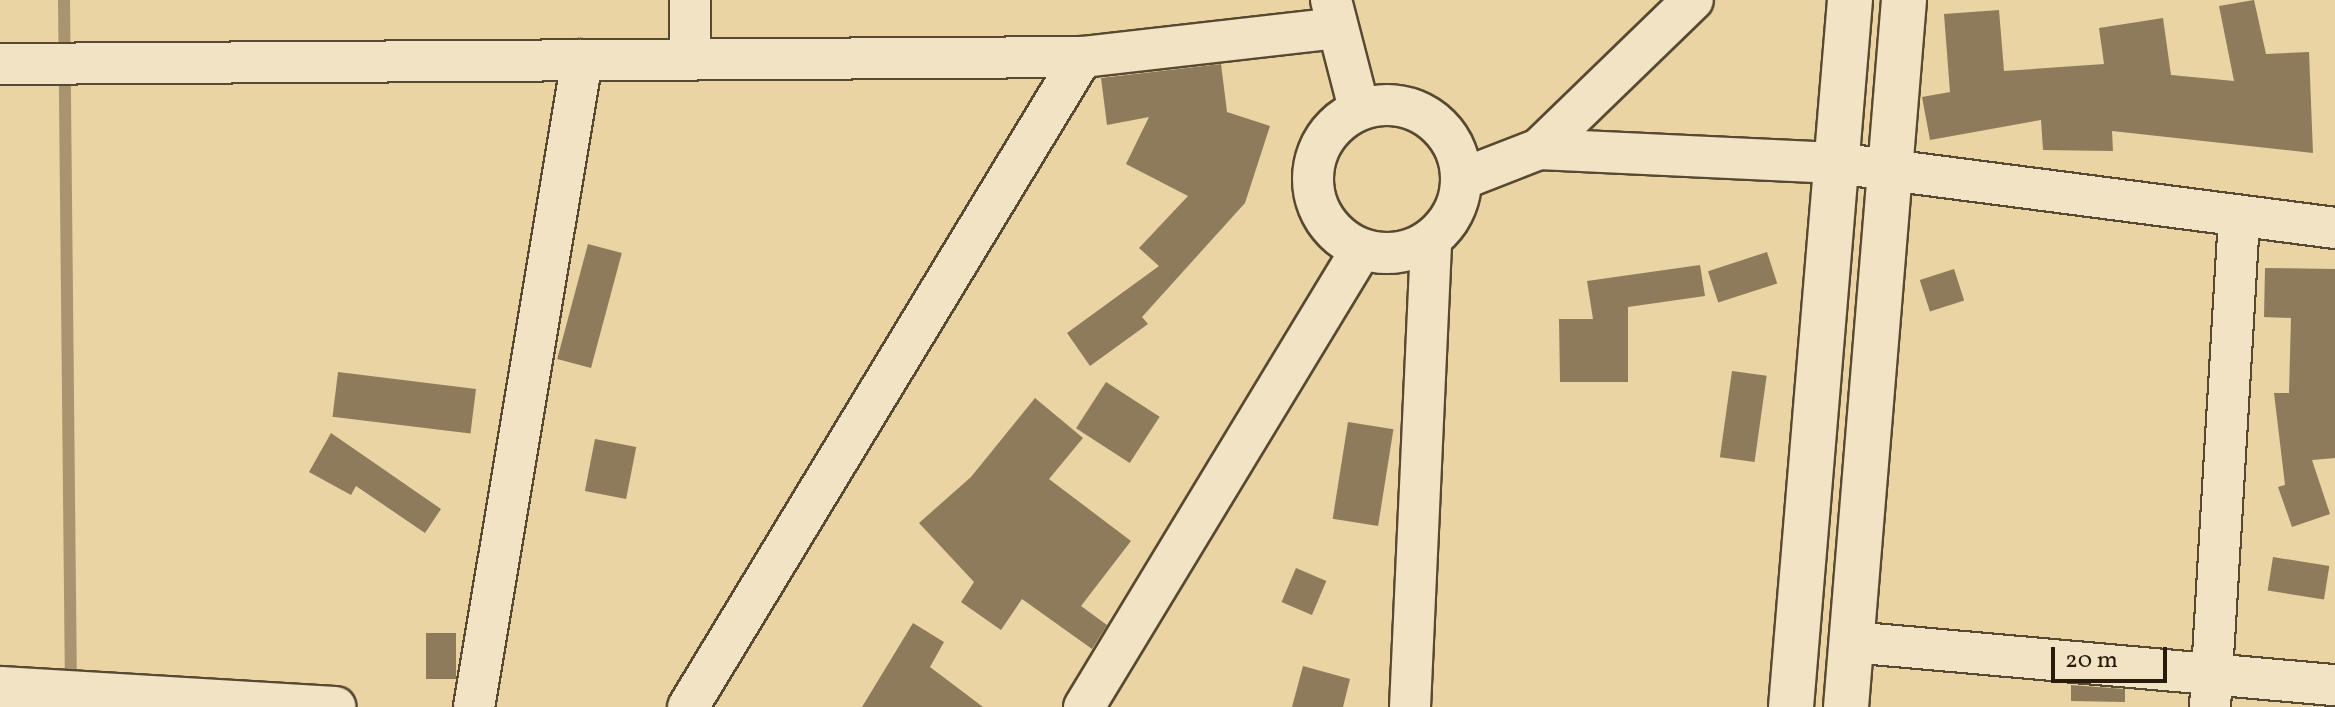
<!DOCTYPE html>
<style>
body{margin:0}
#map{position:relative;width:2335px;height:707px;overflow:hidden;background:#ead4a3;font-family:Vollkorn,serif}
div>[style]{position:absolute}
.stream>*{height:12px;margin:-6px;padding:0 6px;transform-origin:6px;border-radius:6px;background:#a89570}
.building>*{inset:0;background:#8d7b5b;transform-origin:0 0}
.roads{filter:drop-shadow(2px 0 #584932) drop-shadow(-2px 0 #584932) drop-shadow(0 2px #584932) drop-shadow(0 -2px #584932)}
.minor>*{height:40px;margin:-20px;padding:0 20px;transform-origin:20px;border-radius:20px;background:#f1e3c3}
.minor>.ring{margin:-20px;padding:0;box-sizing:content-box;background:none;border:40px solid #f1e3c3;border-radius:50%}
.tertiary>*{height:44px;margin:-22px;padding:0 22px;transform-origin:22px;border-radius:22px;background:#f1e3c3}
span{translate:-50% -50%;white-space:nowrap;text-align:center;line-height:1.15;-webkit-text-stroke:8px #f1e3c3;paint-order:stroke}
.scale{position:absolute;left:2051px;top:647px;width:116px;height:36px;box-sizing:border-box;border:4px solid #281b0c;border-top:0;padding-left:10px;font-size:24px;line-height:28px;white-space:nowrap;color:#281b0c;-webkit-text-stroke:6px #f1e3c3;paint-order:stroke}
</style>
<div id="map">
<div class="stream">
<div style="left:64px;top:0;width:688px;rotate:89.42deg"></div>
</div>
<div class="building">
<div style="clip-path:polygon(2254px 0,2266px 54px,2309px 52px,2313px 153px,2112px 131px,2113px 151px,2043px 150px,2041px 120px,1930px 140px,1922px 97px,1950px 92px,1944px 14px,1999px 10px,2004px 71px,2104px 64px,2099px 28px,2163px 18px,2171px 75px,2234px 81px,2219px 6px)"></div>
<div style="clip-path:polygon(1221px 64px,1227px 112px,1270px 126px,1245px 203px,1142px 317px,1148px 324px,1090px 366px,1067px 333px,1159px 266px,1139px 248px,1188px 196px,1126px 164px,1149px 117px,1107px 125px,1101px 78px)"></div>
<div style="left:588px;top:244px;width:35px;height:119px;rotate:15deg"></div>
<div style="left:1767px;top:252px;width:33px;height:62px;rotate:72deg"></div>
<div style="clip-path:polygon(1700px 265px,1705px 296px,1628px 307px,1628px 382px,1560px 382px,1559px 319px,1593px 319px,1587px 281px)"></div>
<div style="clip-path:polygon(2265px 268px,2335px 269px,2335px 458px,2312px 460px,2330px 514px,2292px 527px,2278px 487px,2285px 485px,2274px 393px,2289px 393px,2291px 318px,2264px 317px)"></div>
<div style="left:1954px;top:269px;width:33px;height:36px;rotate:72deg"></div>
<div style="left:1732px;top:371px;width:35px;height:87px;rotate:8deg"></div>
<div style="left:338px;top:372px;width:139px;height:45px;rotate:7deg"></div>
<div style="left:1106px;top:382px;width:64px;height:55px;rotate:33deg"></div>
<div style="clip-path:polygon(1035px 398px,1083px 438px,1049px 479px,1131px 541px,1081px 606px,1107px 625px,1092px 649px,1022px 599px,1001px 630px,961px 602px,974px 582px,919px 523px,971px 477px)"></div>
<div style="left:1348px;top:422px;width:46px;height:98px;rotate:9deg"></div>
<div style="clip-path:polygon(331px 433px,441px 509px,425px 533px,356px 486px,351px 495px,309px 472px)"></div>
<div style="left:595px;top:439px;width:42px;height:53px;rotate:11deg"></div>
<div style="left:2273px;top:557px;width:57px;height:34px;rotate:9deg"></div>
<div style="left:1296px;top:568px;width:33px;height:37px;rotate:23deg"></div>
<div style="clip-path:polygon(913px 623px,944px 642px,930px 667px,983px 707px,862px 707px)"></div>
<div style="left:426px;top:633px;width:30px;height:46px"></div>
<div style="clip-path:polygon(1303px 666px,1350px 679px,1343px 707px,1292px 707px)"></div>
<div style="clip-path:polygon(2071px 685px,2125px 689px,2125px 702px,2071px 701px)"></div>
</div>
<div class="roads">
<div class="minor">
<div style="left:1331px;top:0;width:112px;rotate:75.5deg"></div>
<div style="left:690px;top:60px;width:60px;rotate:-90deg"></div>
<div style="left:0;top:64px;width:1082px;rotate:-0.37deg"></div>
<div style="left:1082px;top:57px;width:256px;rotate:-6.5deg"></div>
<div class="ring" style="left:1313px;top:105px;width:108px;height:108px"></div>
<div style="left:1539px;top:149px;width:297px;rotate:2.7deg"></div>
<div style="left:1836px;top:163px;width:503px;rotate:7.42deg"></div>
<div style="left:1462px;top:179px;width:83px;rotate:-21.3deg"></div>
<div style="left:1539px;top:149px;width:214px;rotate:-44.1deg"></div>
<div style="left:1851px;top:642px;width:486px;rotate:5.1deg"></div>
<div style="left:0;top:687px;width:336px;rotate:3.4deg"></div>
<div style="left:474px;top:707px;width:656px;rotate:-80.52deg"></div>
<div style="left:688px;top:707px;width:760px;rotate:-58.78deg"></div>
<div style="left:1084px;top:707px;width:534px;rotate:-58.78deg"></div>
<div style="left:1410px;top:707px;width:466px;rotate:-87.4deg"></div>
<div style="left:2210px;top:707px;width:490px;rotate:-86.6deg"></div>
</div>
<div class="tertiary">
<div style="left:1791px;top:707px;width:709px;rotate:-85.23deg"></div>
<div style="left:1846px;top:707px;width:709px;rotate:-85.31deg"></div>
</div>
</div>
<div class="scale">20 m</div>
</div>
